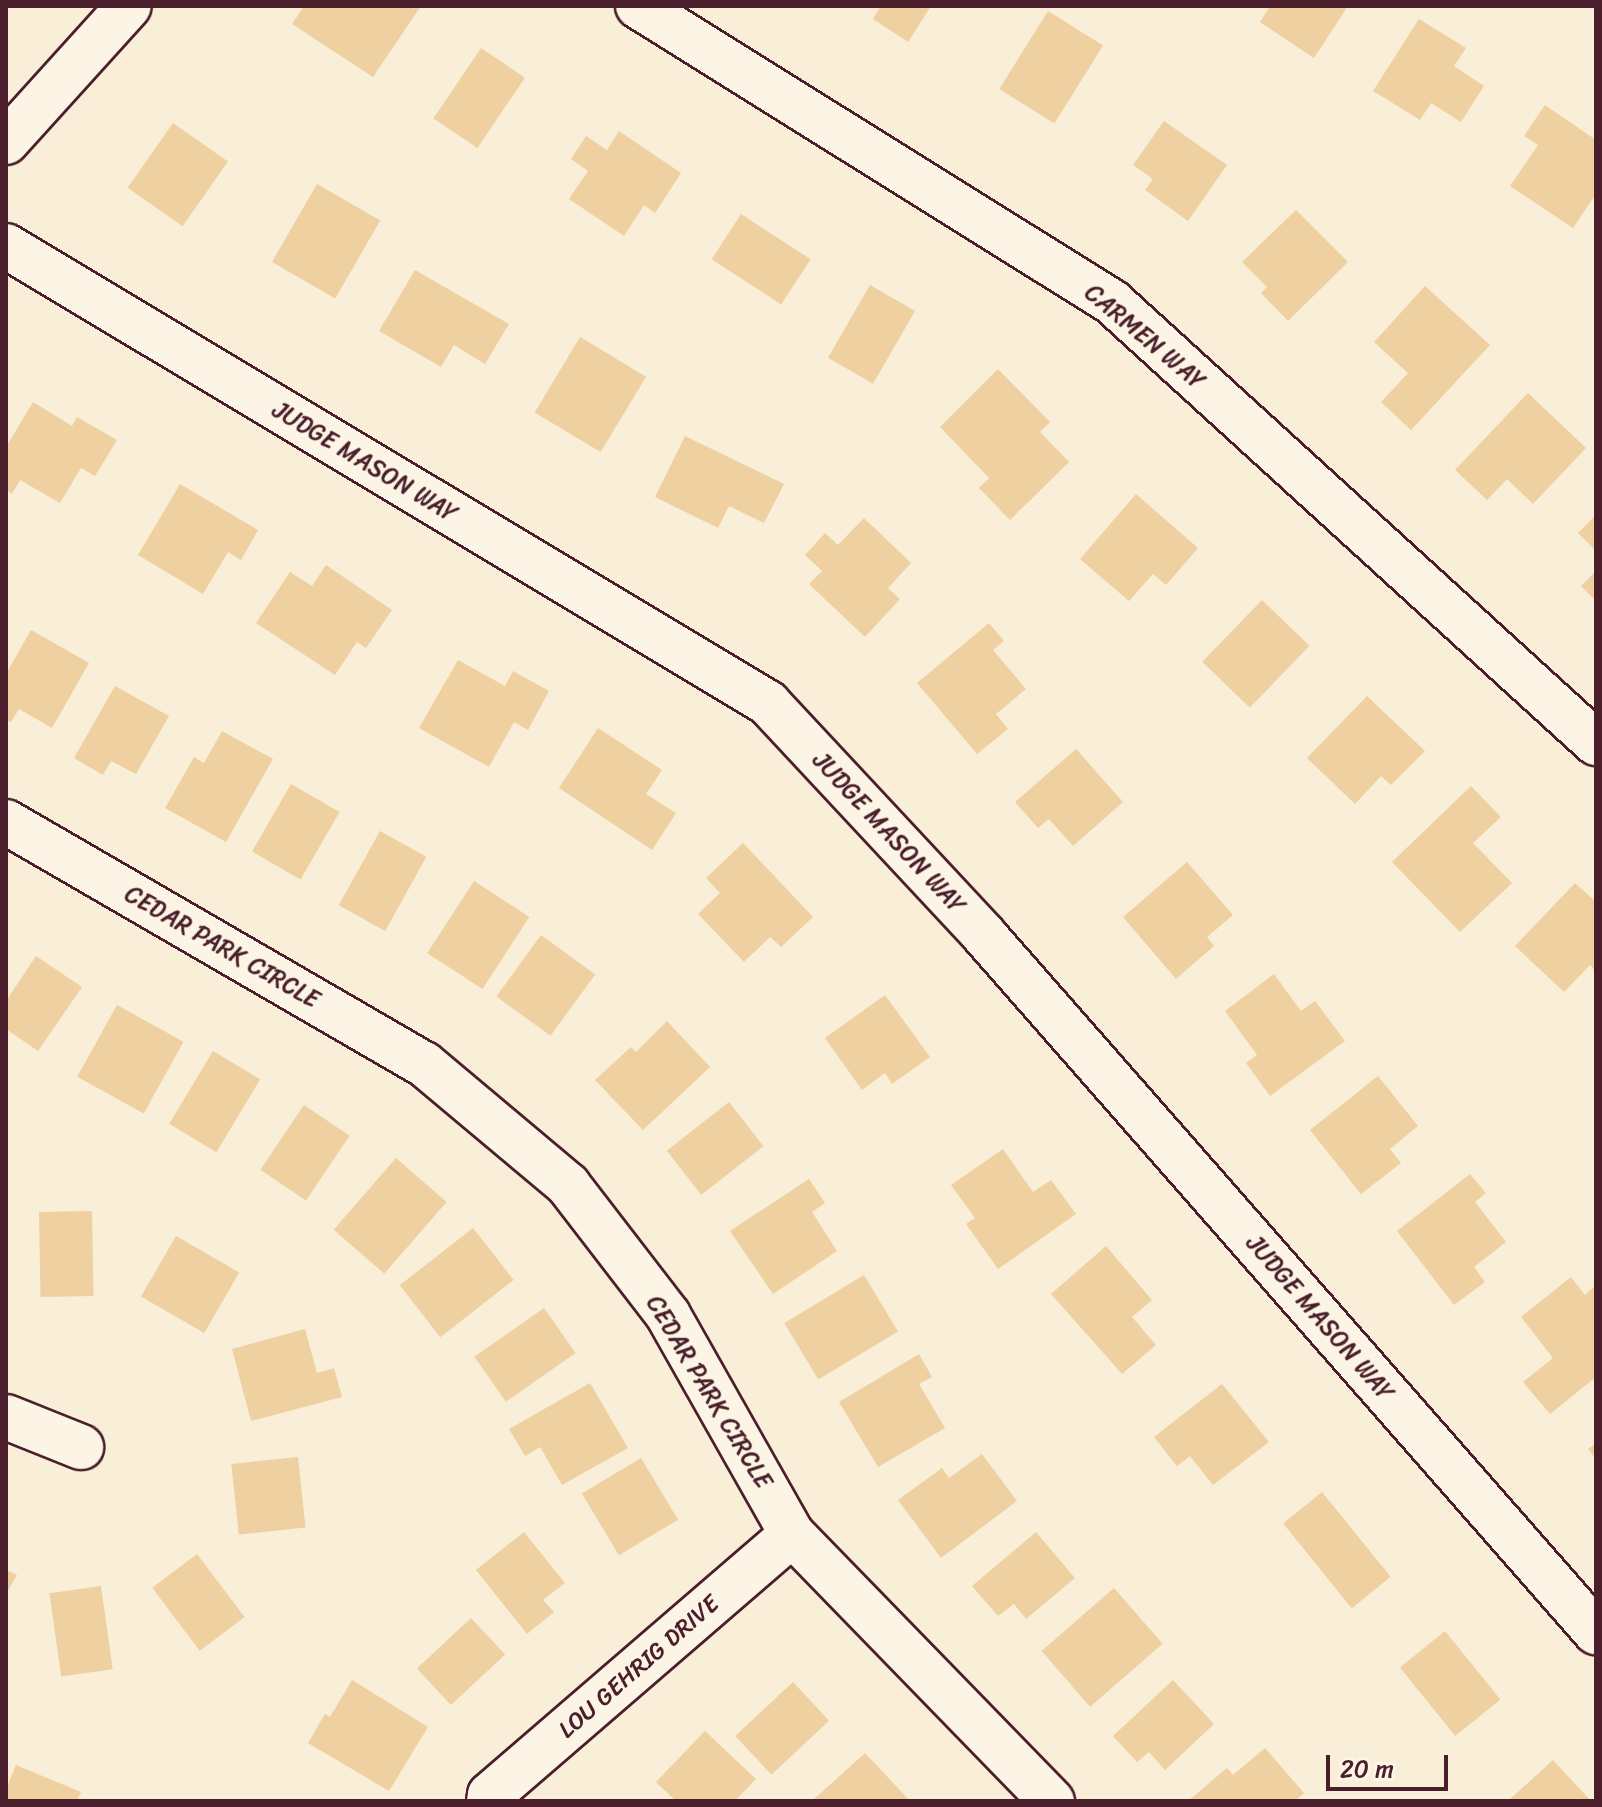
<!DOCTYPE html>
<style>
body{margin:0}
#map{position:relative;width:1602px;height:1807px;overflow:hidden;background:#f9eed7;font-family:Sriracha,sans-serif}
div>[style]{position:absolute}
.building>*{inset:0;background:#eed0a1;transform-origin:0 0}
.roads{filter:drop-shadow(2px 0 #4a1f2b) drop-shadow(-2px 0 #4a1f2b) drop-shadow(0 2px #4a1f2b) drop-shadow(0 -2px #4a1f2b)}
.minor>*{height:44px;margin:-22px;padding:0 22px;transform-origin:22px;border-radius:22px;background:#fcf5e5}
span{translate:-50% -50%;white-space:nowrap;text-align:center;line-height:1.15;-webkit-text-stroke:7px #fcf5e5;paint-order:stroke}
.street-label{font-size:24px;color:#4a1f2b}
.frame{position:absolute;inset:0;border:8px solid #4a1f2b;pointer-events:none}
.scale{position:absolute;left:1326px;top:1755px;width:122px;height:36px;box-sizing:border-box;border:4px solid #4a1f2b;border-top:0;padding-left:10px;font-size:24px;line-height:28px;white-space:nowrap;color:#4a1f2b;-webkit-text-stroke:6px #fcf5e5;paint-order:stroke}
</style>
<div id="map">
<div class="building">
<div style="clip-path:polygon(304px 6px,421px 6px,373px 77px,292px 24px)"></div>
<div style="clip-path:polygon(881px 6px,931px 6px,908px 42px,873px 19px)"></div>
<div style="clip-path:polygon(1270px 6px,1348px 6px,1314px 58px,1260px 22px)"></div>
<div style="left:1048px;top:11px;width:65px;height:92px;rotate:32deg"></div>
<div style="clip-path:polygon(1419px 19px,1466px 48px,1454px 66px,1484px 86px,1461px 122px,1431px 103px,1420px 120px,1373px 91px)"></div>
<div style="left:481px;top:48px;width:53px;height:85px;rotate:34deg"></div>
<div style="clip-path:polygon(1545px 105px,1596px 140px,1596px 194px,1573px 228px,1510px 186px,1538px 145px,1524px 136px)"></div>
<div style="clip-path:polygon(1164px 121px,1227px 165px,1188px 221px,1145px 190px,1153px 179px,1133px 165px)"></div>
<div style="left:173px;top:123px;width:67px;height:79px;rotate:35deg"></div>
<div style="clip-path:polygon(619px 131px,681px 173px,655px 213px,644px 205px,624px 236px,569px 199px,588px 171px,571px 159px,586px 136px,607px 150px)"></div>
<div style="left:317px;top:184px;width:73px;height:90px;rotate:30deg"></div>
<div style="clip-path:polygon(1296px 210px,1348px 262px,1288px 321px,1261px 293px,1267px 287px,1242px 262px)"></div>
<div style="left:741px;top:214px;width:83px;height:54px;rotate:33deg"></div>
<div style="clip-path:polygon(415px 270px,509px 324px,485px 364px,454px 345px,441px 367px,379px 331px)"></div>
<div style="left:870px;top:285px;width:52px;height:84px;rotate:30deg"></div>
<div style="clip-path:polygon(1425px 286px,1490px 345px,1411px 430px,1381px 402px,1408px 373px,1374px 342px)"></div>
<div style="left:580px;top:337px;width:77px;height:88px;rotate:31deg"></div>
<div style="clip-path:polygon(998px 369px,1050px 422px,1040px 432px,1069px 462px,1010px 520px,979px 488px,989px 478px,940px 427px)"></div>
<div style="clip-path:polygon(1528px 393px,1586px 448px,1533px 504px,1507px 479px,1487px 500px,1455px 470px)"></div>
<div style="clip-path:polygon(33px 402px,72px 426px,77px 417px,117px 440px,95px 476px,81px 468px,60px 503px,20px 480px,12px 494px,6px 490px,6px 447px)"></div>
<div style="clip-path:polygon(685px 436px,784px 484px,764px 523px,729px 506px,718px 528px,655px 497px)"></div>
<div style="clip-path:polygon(180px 484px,258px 530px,241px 560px,228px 552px,203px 594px,138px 555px)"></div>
<div style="clip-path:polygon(1136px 494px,1198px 548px,1166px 585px,1153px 574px,1129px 601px,1080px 559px)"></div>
<div style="clip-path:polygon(1596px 515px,1596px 551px,1578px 533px)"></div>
<div style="clip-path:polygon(864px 518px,911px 563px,888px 588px,900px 599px,865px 637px,809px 584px,822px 571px,805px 555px,825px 533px,838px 545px)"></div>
<div style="clip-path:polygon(326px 565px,392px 610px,366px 648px,357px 642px,335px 675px,256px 623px,290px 572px,312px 586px)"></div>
<div style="clip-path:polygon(1596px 571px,1596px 601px,1581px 586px)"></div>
<div style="left:1262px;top:600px;width:66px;height:86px;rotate:44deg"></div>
<div style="clip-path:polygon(989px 623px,1004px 641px,993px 650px,1026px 689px,996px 714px,1008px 729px,977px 754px,917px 683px)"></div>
<div style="clip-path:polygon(31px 630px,89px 663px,52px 728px,19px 709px,11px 722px,6px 720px,6px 674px)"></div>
<div style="clip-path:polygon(458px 660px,505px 686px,513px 671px,549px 691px,528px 730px,514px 722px,489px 767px,419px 728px)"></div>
<div style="clip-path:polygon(115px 686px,169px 716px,136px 774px,111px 761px,103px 775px,74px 758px)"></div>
<div style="clip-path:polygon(1367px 696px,1425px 751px,1391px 785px,1381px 776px,1355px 804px,1307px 758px)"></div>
<div style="clip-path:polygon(598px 728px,662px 770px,646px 794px,676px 813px,652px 850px,559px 788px)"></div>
<div style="clip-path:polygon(222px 731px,273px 759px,226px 842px,165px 808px,194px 757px,204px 763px)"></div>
<div style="clip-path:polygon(1076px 749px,1123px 802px,1073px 846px,1049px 819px,1038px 828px,1015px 802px)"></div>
<div style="left:291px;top:784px;width:56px;height:78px;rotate:30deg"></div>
<div style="clip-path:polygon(1471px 786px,1501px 817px,1473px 843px,1512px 883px,1460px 932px,1392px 862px)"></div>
<div style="left:380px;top:831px;width:53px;height:85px;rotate:29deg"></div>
<div style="clip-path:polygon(743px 843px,813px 917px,781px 947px,770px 937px,744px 962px,698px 914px,720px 893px,706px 878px)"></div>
<div style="clip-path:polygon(1187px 862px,1233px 915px,1207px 937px,1214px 946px,1176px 979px,1123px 917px)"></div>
<div style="left:474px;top:881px;width:66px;height:86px;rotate:33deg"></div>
<div style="clip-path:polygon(1575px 883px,1596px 902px,1596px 972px,1590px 965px,1564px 992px,1515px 946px)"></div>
<div style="left:541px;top:935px;width:67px;height:76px;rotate:36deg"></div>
<div style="clip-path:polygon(36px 956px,82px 987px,38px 1051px,6px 1029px,6px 1001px)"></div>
<div style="clip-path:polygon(1274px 974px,1301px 1011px,1315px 1001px,1345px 1041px,1270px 1096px,1246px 1063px,1257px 1055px,1225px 1011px)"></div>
<div style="clip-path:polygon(885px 995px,930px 1057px,892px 1084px,885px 1073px,862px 1090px,825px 1038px)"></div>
<div style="left:117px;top:1005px;width:76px;height:82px;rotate:29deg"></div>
<div style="clip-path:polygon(667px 1021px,710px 1067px,643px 1130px,595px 1080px,631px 1047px,636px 1052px)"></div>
<div style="left:213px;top:1051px;width:55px;height:85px;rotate:31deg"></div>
<div style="clip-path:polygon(1378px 1076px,1418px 1126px,1390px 1149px,1401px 1163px,1361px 1194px,1310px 1130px)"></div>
<div style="left:729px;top:1102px;width:56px;height:79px;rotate:52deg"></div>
<div style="left:304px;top:1105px;width:55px;height:78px;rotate:34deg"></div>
<div style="clip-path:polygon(1003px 1149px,1033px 1192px,1051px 1180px,1076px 1214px,998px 1269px,966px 1224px,975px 1218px,951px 1185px)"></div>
<div style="left:396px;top:1158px;width:67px;height:95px;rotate:41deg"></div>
<div style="clip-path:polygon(1470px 1174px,1486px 1193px,1475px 1202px,1506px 1242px,1474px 1267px,1485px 1282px,1454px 1305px,1397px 1231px)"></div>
<div style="clip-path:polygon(809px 1179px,825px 1203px,812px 1212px,837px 1251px,773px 1294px,730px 1231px)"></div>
<div style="left:92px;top:1211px;width:85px;height:53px;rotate:89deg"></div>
<div style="left:473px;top:1228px;width:66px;height:93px;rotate:52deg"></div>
<div style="left:176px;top:1236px;width:73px;height:70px;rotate:30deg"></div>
<div style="clip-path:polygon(1106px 1246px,1152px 1300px,1132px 1317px,1156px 1345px,1122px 1374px,1051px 1294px)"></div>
<div style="left:864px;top:1275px;width:66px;height:93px;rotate:59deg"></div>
<div style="clip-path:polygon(1571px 1277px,1585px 1295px,1596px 1285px,1596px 1377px,1550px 1414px,1523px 1382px,1553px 1358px,1521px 1317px)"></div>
<div style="left:544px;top:1308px;width:55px;height:85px;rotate:55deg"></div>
<div style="clip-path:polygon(305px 1329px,317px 1373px,334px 1368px,342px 1397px,251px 1421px,232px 1349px)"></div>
<div style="clip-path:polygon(919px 1354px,932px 1377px,919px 1384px,945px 1428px,878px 1467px,839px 1402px)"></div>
<div style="clip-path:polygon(590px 1383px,628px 1448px,562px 1485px,540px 1447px,525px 1456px,509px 1429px)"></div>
<div style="clip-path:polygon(1222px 1384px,1269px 1442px,1213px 1485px,1190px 1456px,1177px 1466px,1154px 1437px)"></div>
<div style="clip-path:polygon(1596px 1443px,1596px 1459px,1588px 1449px)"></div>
<div style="clip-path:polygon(982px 1454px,1017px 1501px,941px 1558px,898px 1500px,942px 1468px,949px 1478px)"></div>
<div style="left:298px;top:1457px;width:71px;height:67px;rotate:84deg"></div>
<div style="left:641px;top:1458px;width:72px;height:69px;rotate:59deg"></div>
<div style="left:1322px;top:1492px;width:109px;height:50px;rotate:51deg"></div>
<div style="clip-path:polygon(524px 1532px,565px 1583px,543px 1600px,554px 1612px,527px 1634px,476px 1570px)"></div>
<div style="clip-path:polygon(1036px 1532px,1075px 1578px,1026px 1619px,1014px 1604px,998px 1616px,972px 1586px)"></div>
<div style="left:197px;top:1554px;width:79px;height:56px;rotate:53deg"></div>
<div style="clip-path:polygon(6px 1570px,17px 1575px,6px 1594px)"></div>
<div style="left:101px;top:1586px;width:84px;height:52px;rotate:82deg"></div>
<div style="left:1114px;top:1588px;width:74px;height:96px;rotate:49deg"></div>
<div style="left:471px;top:1618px;width:50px;height:74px;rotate:47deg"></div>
<div style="left:1445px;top:1631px;width:88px;height:58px;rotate:51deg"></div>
<div style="clip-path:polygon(352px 1680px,428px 1727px,389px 1791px,308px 1743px,325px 1714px,330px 1717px)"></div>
<div style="clip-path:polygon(1173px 1680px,1214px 1724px,1165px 1770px,1149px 1752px,1137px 1762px,1113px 1736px)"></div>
<div style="left:793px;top:1682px;width:53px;height:79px;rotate:47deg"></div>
<div style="clip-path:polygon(705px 1731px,756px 1779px,735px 1801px,676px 1801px,656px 1782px)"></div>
<div style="clip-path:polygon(1265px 1748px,1304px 1793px,1295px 1801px,1188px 1801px,1227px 1768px,1233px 1775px)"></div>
<div style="clip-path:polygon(865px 1753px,910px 1801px,812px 1801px)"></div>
<div style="clip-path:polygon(1553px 1760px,1591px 1801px,1508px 1801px)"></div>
<div style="clip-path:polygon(16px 1765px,81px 1792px,77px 1801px,6px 1801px,6px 1789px)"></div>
</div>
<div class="roads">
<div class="minor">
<div style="left:638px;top:6px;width:559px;rotate:31.98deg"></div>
<div style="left:1112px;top:302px;width:655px;rotate:42.34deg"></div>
<div style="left:6px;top:142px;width:183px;rotate:-47.9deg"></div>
<div style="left:6px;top:246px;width:889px;rotate:30.95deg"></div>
<div style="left:768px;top:703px;width:317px;rotate:47deg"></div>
<div style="left:984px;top:935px;width:928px;rotate:48.72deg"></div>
<div style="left:6px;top:822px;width:483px;rotate:30.1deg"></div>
<div style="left:424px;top:1064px;width:188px;rotate:40deg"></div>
<div style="left:568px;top:1185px;width:164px;rotate:52.4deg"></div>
<div style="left:668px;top:1315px;width:252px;rotate:60.5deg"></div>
<div style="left:792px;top:1534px;width:373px;rotate:45.8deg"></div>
<div style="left:6px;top:1417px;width:81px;rotate:21.8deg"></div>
<div style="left:489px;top:1801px;width:6px;rotate:-81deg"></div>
<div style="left:490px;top:1795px;width:399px;rotate:-40.8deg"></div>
</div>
</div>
<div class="street-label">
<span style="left:1145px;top:337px;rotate:40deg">CARMEN WAY</span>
<span style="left:365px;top:462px;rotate:31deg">JUDGE MASON WAY</span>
<span style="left:889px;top:833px;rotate:47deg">JUDGE MASON WAY</span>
<span style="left:222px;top:947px;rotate:30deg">CEDAR PARK CIRCLE</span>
<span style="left:1320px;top:1318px;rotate:49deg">JUDGE MASON WAY</span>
<span style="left:709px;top:1392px;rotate:59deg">CEDAR PARK CIRCLE</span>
<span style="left:639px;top:1667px;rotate:-41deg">LOU GEHRIG DRIVE</span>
</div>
<div class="frame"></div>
<div class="scale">20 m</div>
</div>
